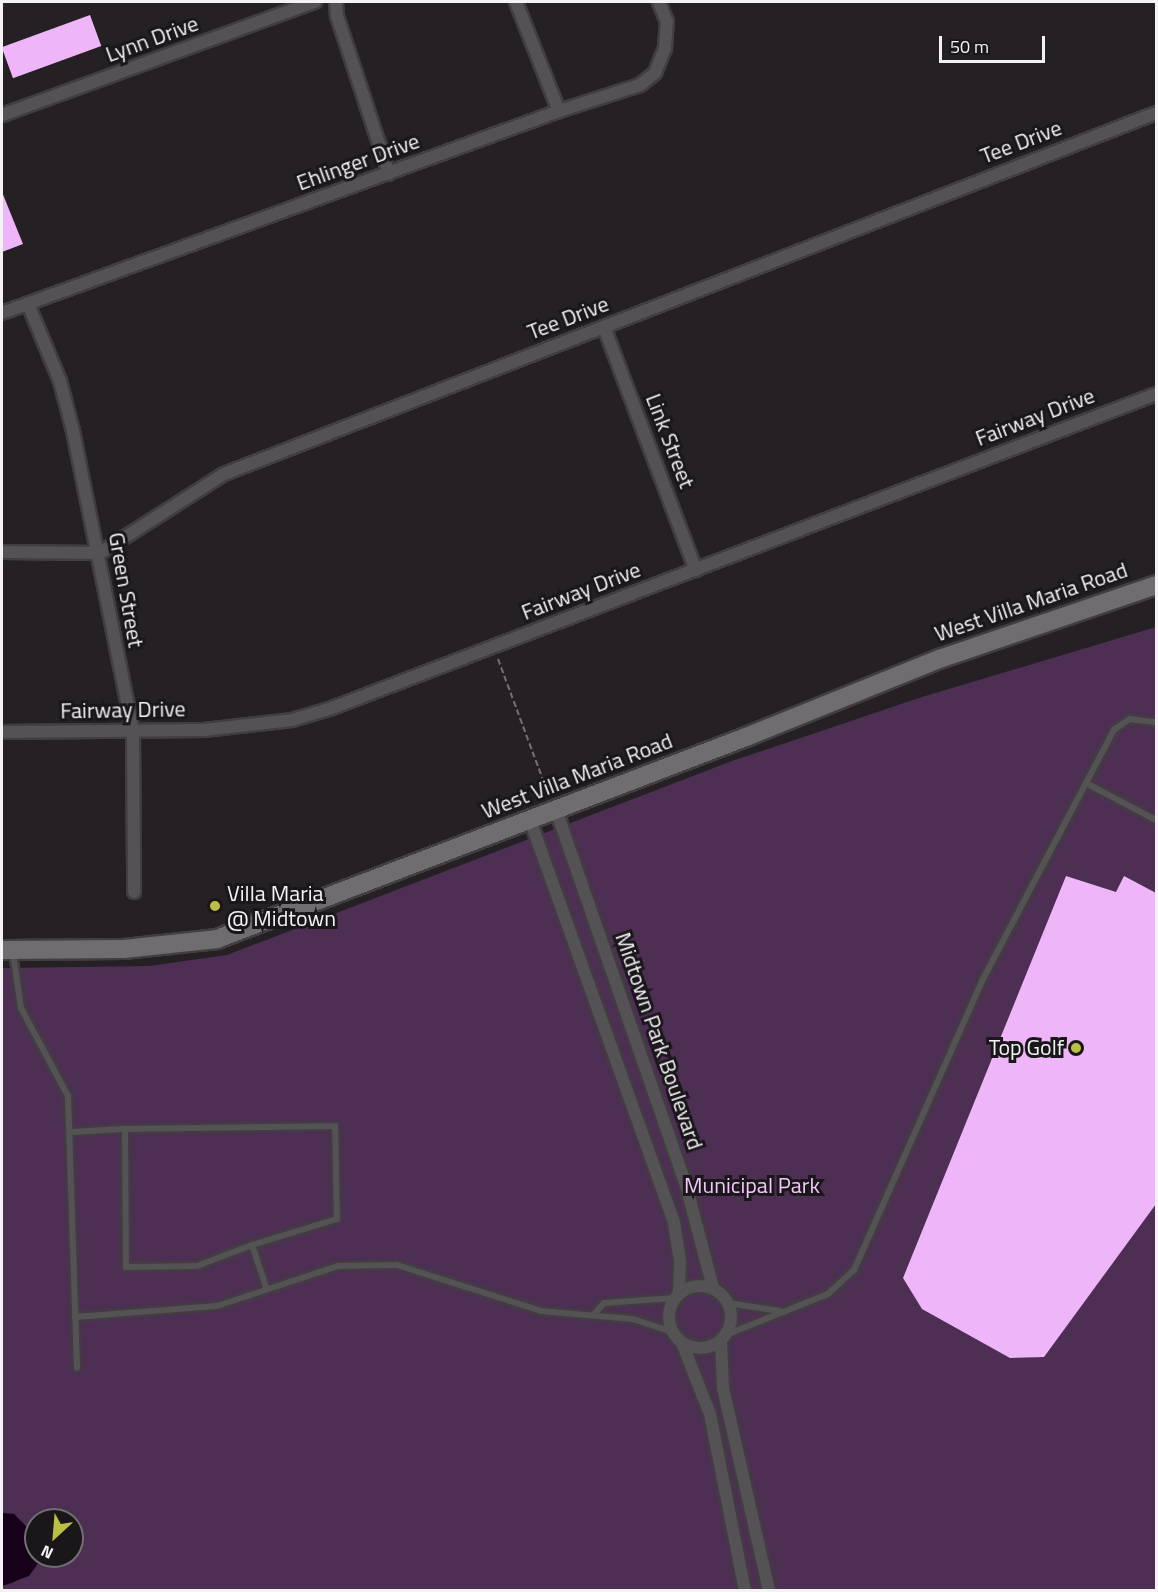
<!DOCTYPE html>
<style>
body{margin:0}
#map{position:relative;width:1158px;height:1592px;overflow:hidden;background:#242024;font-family:"Titillium Web",sans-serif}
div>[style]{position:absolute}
.green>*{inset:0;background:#4e2f54}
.water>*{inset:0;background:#16001a}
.building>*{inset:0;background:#eeb5f9;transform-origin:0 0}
.path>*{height:2px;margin-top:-1px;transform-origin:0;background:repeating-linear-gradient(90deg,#737074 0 6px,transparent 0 9px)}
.roads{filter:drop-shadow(2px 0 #413d41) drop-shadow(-2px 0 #413d41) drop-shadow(0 2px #413d41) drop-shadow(0 -2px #413d41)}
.lane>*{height:6px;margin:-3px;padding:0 3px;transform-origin:3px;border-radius:3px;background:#545254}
.street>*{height:12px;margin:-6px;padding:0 6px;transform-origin:6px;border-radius:6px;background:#545254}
.street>.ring{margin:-6px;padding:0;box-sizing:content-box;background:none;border:12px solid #545254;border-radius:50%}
.secondary>*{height:18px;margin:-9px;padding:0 9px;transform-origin:9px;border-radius:9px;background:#706d71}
.dots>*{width:16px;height:16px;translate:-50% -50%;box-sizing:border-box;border:3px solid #1a171b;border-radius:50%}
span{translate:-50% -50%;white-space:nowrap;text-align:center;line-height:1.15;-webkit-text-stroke:6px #1a171b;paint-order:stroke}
.street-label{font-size:22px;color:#f4f2f5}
.poi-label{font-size:22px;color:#f4f2f5}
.left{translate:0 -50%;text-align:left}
.right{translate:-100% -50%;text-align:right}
.park-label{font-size:22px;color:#f2c6fa}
.frame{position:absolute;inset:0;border:3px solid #f4f2f5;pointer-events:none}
.north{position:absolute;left:24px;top:1508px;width:60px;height:60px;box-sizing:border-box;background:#1a171b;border:2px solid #716f72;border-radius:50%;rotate:206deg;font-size:16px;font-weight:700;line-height:24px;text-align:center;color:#f4f2f5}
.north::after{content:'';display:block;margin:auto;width:21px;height:27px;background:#bcbf44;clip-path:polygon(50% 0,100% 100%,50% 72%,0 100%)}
.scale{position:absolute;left:939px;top:36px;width:106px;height:27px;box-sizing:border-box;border:3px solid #f4f2f5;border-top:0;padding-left:8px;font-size:18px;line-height:21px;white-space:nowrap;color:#f4f2f5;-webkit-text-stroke:4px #1a171b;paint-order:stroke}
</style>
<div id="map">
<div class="green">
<div style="clip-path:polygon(1156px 627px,1156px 1590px,2px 1590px,2px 1586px,13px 1583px,39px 1562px,39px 1556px,72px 1556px,72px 1520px,36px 1520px,36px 1542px,14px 1514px,2px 1513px,2px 968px,149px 966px,227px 955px,732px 761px,922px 697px)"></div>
</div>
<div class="water">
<div style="clip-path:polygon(2px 1513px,14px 1514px,26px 1526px,36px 1542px,39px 1562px,29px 1576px,2px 1586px)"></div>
</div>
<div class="building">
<div style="left:90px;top:15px;width:33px;height:94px;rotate:70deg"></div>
<div style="clip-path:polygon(2px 192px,23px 244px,2px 252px)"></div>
<div style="clip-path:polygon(1066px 876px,1116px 892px,1124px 876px,1156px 893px,1156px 1204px,1044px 1357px,1010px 1358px,922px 1309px,903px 1278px)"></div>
</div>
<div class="path">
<div style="left:498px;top:659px;width:132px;rotate:69.6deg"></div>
</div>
<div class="roads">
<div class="lane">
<div style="left:1086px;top:783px;width:79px;rotate:27.9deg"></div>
<div style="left:13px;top:953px;width:56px;rotate:81.7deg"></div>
<div style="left:21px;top:1008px;width:100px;rotate:61.9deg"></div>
<div style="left:68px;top:1096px;width:272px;rotate:88.1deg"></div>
<div style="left:70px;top:1132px;width:55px;rotate:-3.1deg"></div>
<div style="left:252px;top:1245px;width:89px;rotate:-17deg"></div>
<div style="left:337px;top:1219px;width:93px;rotate:-91.2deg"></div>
<div style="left:335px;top:1126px;width:210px;rotate:179.2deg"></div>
<div style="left:125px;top:1129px;width:138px;rotate:89.6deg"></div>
<div style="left:126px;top:1267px;width:71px;rotate:-0.8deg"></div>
<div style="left:197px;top:1266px;width:59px;rotate:-20.9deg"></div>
<div style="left:252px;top:1245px;width:44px;rotate:71.6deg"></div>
<div style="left:728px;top:1303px;width:52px;rotate:8.9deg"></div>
<div style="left:595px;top:1313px;width:13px;rotate:-48deg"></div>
<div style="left:604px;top:1303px;width:71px;rotate:-4deg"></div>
<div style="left:75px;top:1317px;width:142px;rotate:-4.4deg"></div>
<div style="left:217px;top:1306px;width:127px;rotate:-18.3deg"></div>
<div style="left:338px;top:1266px;width:59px;rotate:-1deg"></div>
<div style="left:397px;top:1265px;width:151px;rotate:17.7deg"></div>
<div style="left:541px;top:1311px;width:92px;rotate:5deg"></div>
<div style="left:633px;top:1319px;width:41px;rotate:18.4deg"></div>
<div style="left:728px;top:1334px;width:108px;rotate:-21.8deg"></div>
<div style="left:828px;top:1294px;width:35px;rotate:-43deg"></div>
<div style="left:854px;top:1270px;width:316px;rotate:-66.1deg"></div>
<div style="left:982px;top:981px;width:284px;rotate:-62.3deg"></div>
<div style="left:1114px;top:730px;width:19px;rotate:-35deg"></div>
<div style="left:1130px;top:719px;width:26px;rotate:7deg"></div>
</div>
<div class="street">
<div style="left:336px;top:2px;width:14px;rotate:86deg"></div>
<div style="left:337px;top:16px;width:166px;rotate:71.8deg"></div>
<div style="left:516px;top:2px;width:117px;rotate:68.5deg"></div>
<div style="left:2px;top:115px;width:333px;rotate:-19.9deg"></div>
<div style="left:28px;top:304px;width:83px;rotate:67.4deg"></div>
<div style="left:60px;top:381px;width:52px;rotate:75.4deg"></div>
<div style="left:73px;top:431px;width:305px;rotate:78.7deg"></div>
<div style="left:133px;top:730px;width:162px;rotate:89.6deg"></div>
<div style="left:2px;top:313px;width:592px;rotate:-19.93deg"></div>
<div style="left:559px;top:111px;width:85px;rotate:-17.8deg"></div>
<div style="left:640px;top:85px;width:19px;rotate:-39deg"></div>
<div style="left:655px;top:73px;width:27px;rotate:-68deg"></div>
<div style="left:665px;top:48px;width:26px;rotate:-86deg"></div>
<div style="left:667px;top:22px;width:22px;rotate:-112deg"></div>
<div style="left:604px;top:327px;width:260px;rotate:69.3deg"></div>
<div style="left:2px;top:552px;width:98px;rotate:0.6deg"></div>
<div style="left:100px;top:553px;width:147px;rotate:-32.5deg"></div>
<div style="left:224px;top:474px;width:999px;rotate:-21.17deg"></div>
<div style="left:2px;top:732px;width:202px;rotate:-0.6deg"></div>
<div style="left:204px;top:730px;width:89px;rotate:-6.5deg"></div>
<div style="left:292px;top:720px;width:42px;rotate:-16.7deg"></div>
<div style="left:332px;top:708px;width:882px;rotate:-20.86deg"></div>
<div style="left:556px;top:810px;width:397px;rotate:70.9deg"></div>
<div style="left:686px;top:1185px;width:106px;rotate:75.3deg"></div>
<div style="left:530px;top:820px;width:428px;rotate:70.3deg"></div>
<div style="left:674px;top:1223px;width:38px;rotate:81deg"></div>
<div style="left:680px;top:1261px;width:33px;rotate:92deg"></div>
<div class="ring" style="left:669px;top:1286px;width:50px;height:50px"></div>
<div style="left:721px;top:1342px;width:46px;rotate:87.5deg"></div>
<div style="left:723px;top:1388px;width:207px;rotate:77.2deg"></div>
<div style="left:682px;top:1343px;width:76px;rotate:68.5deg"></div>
<div style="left:710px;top:1414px;width:179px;rotate:78.8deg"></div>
</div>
<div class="secondary">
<div style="left:2px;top:950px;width:122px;rotate:-0.5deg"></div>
<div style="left:124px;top:949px;width:94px;rotate:-6.1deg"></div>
<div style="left:217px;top:939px;width:566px;rotate:-20.9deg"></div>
<div style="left:746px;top:737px;width:211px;rotate:-22deg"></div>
<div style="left:942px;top:658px;width:226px;rotate:-18.8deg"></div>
</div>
</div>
<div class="dots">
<div style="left:215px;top:906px;background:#bcbf44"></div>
<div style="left:1076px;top:1048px;background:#bcbf44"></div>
</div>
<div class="street-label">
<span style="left:152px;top:39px;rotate:-20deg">Lynn Drive</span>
<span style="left:1021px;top:142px;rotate:-21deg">Tee Drive</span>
<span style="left:358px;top:162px;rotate:-20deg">Ehlinger Drive</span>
<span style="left:568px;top:318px;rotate:-21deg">Tee Drive</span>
<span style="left:1035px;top:417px;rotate:-21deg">Fairway Drive</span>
<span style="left:670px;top:441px;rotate:69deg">Link Street</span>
<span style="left:126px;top:590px;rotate:80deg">Green Street</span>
<span style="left:581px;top:591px;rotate:-21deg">Fairway Drive</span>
<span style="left:1031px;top:602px;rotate:-19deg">West Villa Maria Road</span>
<span style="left:123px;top:710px;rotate:-1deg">Fairway Drive</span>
<span style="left:577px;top:776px;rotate:-21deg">West Villa Maria Road</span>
<span style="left:659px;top:1041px;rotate:71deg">Midtown Park Boulevard</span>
</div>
<div class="poi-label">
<span class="left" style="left:227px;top:906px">Villa Maria<br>@ Midtown</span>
<span class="right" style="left:1064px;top:1048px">Top Golf</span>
</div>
<div class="park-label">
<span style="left:752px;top:1186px">Municipal Park</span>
</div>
<div class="frame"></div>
<div class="north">N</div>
<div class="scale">50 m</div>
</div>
